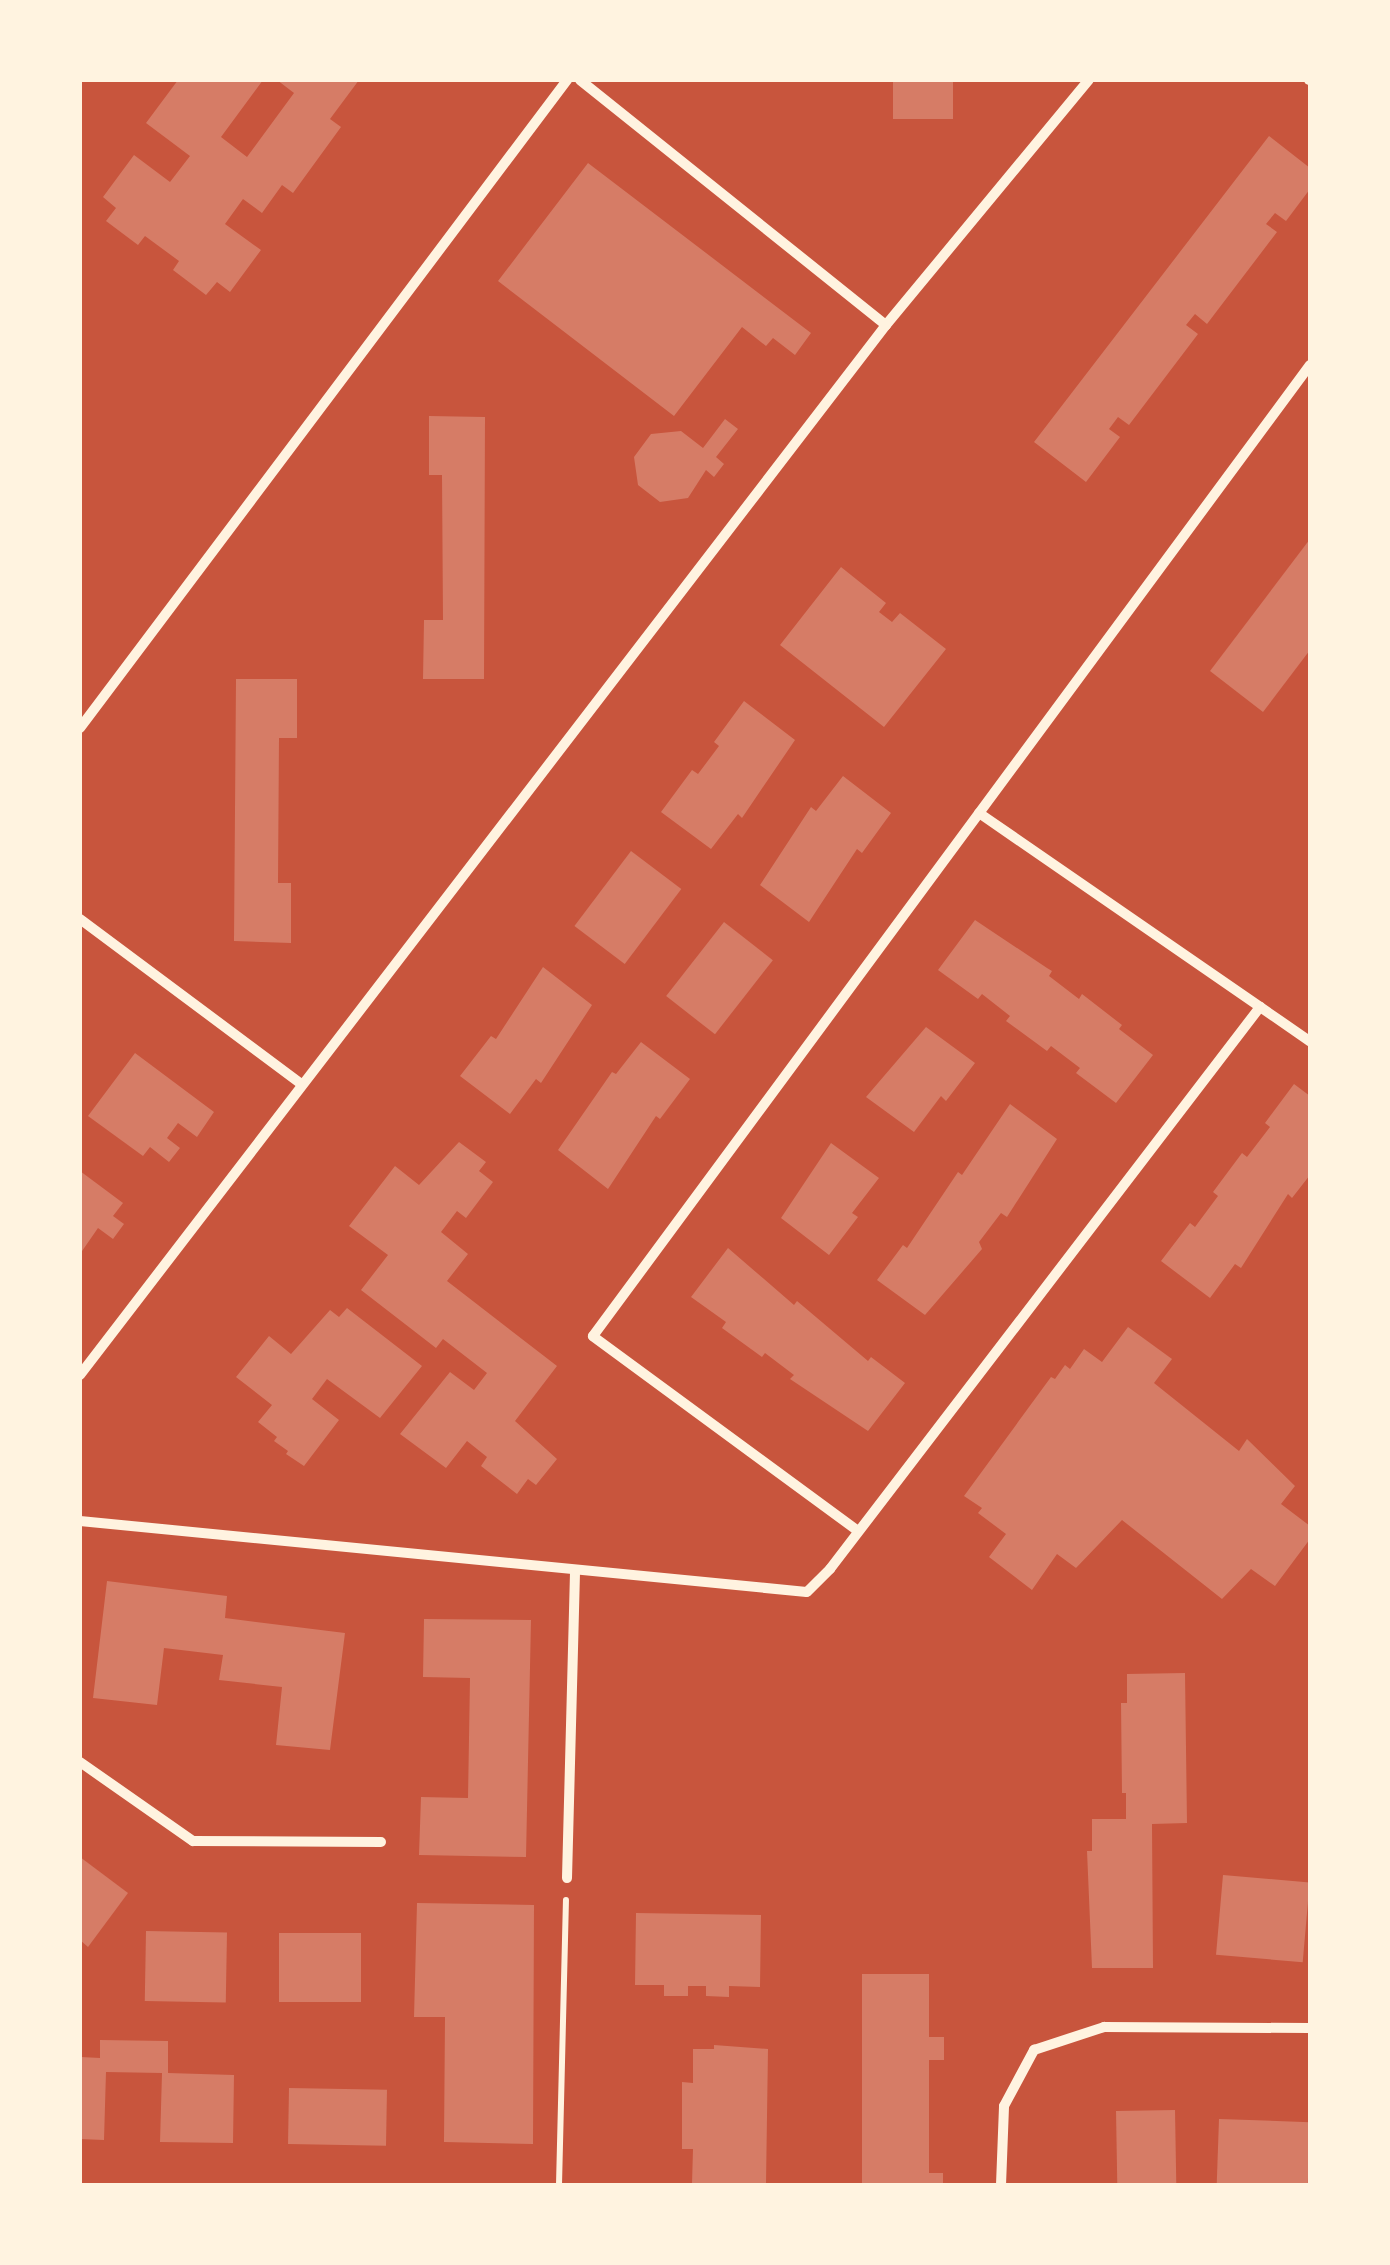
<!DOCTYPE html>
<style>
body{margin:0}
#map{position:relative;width:1390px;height:2265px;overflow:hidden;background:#c8553d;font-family:Poppins,sans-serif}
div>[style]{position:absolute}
.building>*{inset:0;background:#d67c66;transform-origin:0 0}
.path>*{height:6px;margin:-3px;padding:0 3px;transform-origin:3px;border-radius:3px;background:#fff3e0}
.minor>*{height:10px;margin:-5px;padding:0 5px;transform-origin:5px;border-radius:5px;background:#fff3e0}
span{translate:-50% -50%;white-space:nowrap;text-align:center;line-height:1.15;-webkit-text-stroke:8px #fff3e0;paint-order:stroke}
.frame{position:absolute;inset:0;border:82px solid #fff3e0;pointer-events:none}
</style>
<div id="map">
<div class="building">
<div style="clip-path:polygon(178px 80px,263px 80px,221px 137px,247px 157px,294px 93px,277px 80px,359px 80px,330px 119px,341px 127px,293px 193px,282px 185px,262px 213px,243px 199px,225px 224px,261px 250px,230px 292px,217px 282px,206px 295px,173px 270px,179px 261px,145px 236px,138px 245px,106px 221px,116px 208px,103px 197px,134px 155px,170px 182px,190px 156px,146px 123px)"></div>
<div style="left:893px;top:80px;width:60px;height:39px"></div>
<div style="clip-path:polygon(1269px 136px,1310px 168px,1310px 189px,1286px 221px,1275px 213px,1266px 224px,1277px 232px,1207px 324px,1195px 314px,1186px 325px,1198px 334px,1129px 425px,1118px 417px,1109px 429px,1120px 437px,1086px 482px,1034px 442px)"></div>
<div style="clip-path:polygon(588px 163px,811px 333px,795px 355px,773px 338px,766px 346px,742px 327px,674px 416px,498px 281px)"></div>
<div style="clip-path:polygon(429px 416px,485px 417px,484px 679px,423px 679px,424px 620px,443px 620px,442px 475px,429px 475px)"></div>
<div style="clip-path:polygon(725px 419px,738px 429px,716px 457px,724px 464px,714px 477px,706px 470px,688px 498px,660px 502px,638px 485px,634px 457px,651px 434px,681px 431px,703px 448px)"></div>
<div style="clip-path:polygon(1310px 539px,1310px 650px,1263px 712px,1210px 671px)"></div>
<div style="clip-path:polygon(841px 567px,886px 603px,879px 612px,892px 622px,900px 613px,946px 649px,884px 727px,780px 645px)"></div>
<div style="clip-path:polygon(236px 679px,297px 679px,297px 738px,279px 738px,278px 883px,291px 883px,291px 943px,234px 941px)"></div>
<div style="clip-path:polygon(744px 701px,795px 740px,742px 818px,738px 814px,711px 849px,661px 812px,692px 770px,698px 774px,719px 746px,714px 742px)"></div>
<div style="clip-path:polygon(843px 776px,891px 813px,862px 853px,857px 849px,809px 922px,760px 885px,811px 807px,816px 811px)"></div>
<div style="left:631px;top:851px;width:63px;height:94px;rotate:37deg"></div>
<div style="clip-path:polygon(975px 920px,1047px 968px,1052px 971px,1049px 976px,1079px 999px,1082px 994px,1122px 1025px,1119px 1029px,1153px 1055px,1116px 1103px,1076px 1073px,1080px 1068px,1051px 1046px,1047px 1051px,1006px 1021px,1010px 1016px,982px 994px,978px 999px,938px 970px)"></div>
<div style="left:724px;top:922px;width:62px;height:94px;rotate:38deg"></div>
<div style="clip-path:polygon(543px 967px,592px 1005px,541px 1083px,536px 1079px,510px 1114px,460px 1076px,491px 1036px,496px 1039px)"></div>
<div style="clip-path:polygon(926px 1027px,975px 1063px,946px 1101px,941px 1096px,914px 1132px,866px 1097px)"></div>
<div style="clip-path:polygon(641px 1042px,690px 1079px,660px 1119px,656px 1116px,608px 1189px,558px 1150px,612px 1072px,616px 1074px)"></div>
<div style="clip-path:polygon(135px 1053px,214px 1112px,197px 1137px,178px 1123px,167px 1138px,180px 1148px,169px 1162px,150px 1147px,143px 1156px,88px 1116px)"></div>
<div style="clip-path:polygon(1294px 1084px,1310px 1096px,1310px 1175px,1292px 1198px,1288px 1194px,1241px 1268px,1235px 1264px,1210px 1298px,1161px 1261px,1190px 1223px,1195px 1227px,1218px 1196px,1213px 1192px,1242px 1153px,1247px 1157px,1270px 1127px,1265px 1123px)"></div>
<div style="clip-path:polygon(1010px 1104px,1057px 1139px,1007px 1217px,1001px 1213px,979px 1242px,982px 1249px,925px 1315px,877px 1280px,903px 1245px,907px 1248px,958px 1172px,962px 1175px)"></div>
<div style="clip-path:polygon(459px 1142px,486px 1162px,479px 1171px,493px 1182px,466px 1218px,457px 1211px,441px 1232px,468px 1254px,447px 1281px,557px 1366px,515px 1421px,557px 1459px,536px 1485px,528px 1479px,517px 1494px,481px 1466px,487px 1457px,467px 1441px,446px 1468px,400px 1434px,450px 1372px,474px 1390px,487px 1373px,443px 1339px,436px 1348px,361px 1290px,388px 1255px,349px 1226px,395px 1166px,419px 1185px)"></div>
<div style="clip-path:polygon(831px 1143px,879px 1178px,852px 1213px,858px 1217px,829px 1255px,781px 1218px)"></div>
<div style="clip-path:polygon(80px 1171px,123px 1203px,113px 1216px,124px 1224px,113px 1239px,98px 1228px,80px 1254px)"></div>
<div style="clip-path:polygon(728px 1248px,794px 1305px,797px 1301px,868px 1361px,871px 1357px,905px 1383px,868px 1431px,790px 1379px,794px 1375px,765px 1353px,762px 1357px,722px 1328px,726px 1322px,691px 1297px)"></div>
<div style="clip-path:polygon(347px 1308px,422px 1366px,380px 1418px,327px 1379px,312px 1399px,339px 1420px,304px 1466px,286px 1454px,288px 1451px,274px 1441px,277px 1437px,258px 1422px,272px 1405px,236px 1377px,269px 1336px,291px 1354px,330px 1310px,339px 1317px)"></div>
<div style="clip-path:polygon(1128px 1327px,1172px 1359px,1154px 1383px,1239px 1451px,1247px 1439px,1295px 1486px,1281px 1504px,1310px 1526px,1310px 1539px,1275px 1586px,1251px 1569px,1222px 1599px,1122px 1520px,1076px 1568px,1057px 1554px,1032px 1590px,989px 1557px,1006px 1534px,978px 1513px,982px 1508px,964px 1496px,1051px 1377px,1055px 1379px,1065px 1365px,1070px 1369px,1084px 1349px,1102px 1362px)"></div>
<div style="clip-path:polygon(107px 1581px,227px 1596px,225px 1618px,345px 1633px,330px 1750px,276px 1745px,282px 1687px,219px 1680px,223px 1655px,164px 1648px,157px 1705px,93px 1698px)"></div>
<div style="clip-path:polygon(424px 1619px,531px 1620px,526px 1857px,419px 1855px,421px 1797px,468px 1798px,470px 1678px,423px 1677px)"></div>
<div style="clip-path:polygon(1185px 1673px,1187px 1823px,1152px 1824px,1153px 1968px,1092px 1968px,1087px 1851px,1092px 1851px,1092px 1819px,1126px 1819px,1126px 1793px,1122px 1793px,1121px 1703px,1127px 1703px,1127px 1674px)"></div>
<div style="clip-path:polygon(80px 1857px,128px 1893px,88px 1947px,80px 1940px)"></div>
<div style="left:1223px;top:1875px;width:87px;height:80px;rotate:5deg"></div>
<div style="clip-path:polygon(417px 1903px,534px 1905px,533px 2144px,444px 2142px,445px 2017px,414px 2017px)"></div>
<div style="clip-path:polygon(636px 1913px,761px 1915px,760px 1987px,729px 1986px,729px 1997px,706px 1996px,706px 1986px,688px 1986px,688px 1996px,664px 1996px,664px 1985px,635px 1985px)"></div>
<div style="left:146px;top:1931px;width:81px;height:70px;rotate:1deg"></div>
<div style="left:279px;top:1933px;width:82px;height:69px"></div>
<div style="clip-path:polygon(862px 1974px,929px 1974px,929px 2037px,944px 2037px,944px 2060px,929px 2060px,929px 2173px,943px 2173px,943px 2185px,862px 2185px)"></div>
<div style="clip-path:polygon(100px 2040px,168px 2041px,168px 2073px,234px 2075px,233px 2143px,160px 2142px,162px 2073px,106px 2072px,104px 2140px,80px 2139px,81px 2057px,100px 2058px)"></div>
<div style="clip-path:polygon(714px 2045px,768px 2049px,766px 2184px,692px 2184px,693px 2149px,682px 2149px,682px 2082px,693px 2083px,693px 2049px,714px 2049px)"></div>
<div style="left:289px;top:2088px;width:98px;height:56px;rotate:1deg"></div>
<div style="left:1175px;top:2110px;width:75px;height:59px;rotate:89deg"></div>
<div style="left:1219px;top:2119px;width:91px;height:66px;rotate:2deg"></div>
</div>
<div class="path">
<div style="left:559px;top:2185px;width:285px;rotate:-88.6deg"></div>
</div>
<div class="minor">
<div style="left:580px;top:80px;width:392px;rotate:38.7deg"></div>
<div style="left:1309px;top:80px;width:1px"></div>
<div style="left:80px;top:728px;width:811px;rotate:-53.07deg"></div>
<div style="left:979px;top:813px;width:402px;rotate:34.6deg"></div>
<div style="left:80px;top:919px;width:276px;rotate:36.7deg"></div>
<div style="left:80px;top:1375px;width:1324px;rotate:-52.49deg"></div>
<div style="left:886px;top:325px;width:318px;rotate:-50.4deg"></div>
<div style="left:80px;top:1521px;width:730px;rotate:5.58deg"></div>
<div style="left:807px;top:1592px;width:33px;rotate:-45deg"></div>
<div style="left:830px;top:1569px;width:708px;rotate:-52.58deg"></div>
<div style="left:858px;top:1531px;width:329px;rotate:-143.7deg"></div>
<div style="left:593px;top:1336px;width:1207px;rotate:-53.56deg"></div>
<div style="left:80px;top:1762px;width:138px;rotate:35deg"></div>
<div style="left:193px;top:1841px;width:188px;rotate:0.3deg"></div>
<div style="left:567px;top:1878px;width:306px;rotate:-88.5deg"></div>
<div style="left:1001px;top:2185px;width:79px;rotate:-87.8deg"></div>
<div style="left:1004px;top:2106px;width:64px;rotate:-61.8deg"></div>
<div style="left:1034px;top:2050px;width:74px;rotate:-18.2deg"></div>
<div style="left:1104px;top:2027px;width:206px;rotate:0.3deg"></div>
</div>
<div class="frame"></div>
</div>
